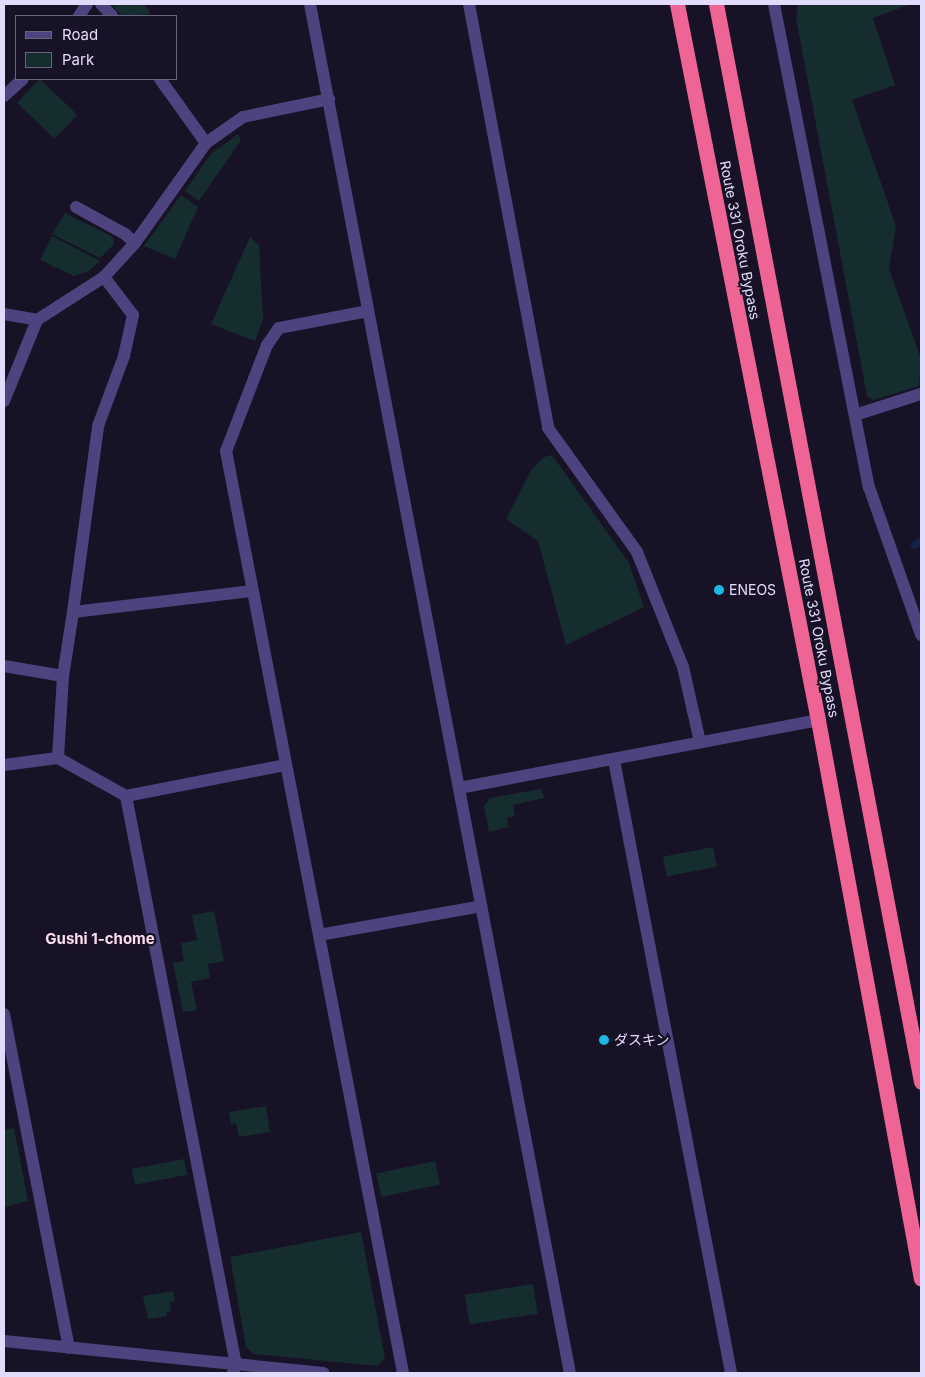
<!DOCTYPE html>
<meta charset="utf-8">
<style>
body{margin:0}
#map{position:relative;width:925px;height:1377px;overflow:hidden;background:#181226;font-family:Inter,"Noto Sans JP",sans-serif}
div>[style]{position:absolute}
.green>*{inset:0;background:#162d2f;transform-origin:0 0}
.stream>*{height:8px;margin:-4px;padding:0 4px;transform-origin:4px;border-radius:4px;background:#152247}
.minor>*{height:12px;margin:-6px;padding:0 6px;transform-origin:6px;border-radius:6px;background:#4d437f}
.highway>*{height:15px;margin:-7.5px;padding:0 7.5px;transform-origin:7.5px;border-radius:7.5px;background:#ed6495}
.dots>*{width:14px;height:14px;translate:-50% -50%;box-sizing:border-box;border:2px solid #181226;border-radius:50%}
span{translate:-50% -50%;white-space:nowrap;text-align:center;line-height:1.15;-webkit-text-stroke:4.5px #181226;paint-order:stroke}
.street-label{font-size:14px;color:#e3dbfb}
.poi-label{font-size:14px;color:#e3dbfb}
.left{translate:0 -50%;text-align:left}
.neighbourhood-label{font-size:15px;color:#fbddec;font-weight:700}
.frame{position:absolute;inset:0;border:5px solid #e3dbfb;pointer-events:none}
.legend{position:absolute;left:15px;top:15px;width:162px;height:65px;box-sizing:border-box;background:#181226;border:1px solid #69627b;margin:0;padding:6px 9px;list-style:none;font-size:15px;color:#e3dbfb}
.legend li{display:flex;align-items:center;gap:10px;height:25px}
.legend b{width:25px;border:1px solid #69627b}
</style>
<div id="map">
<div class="green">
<div style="clip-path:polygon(111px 4px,144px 4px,151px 14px,122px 16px)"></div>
<div style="clip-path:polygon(798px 4px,911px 4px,873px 18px,895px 85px,852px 100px,896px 226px,889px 269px,921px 359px,919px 386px,873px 400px,867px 396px,796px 18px)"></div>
<div style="left:40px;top:79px;width:52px;height:33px;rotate:44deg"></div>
<div style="clip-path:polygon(238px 134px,241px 140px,199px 201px,185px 191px,211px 154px)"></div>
<div style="clip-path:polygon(181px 195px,198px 207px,175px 259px,144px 246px)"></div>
<div style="clip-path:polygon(65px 213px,113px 237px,114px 244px,100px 258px,52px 234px)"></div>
<div style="clip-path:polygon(52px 236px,100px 261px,89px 271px,74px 276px,40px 260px)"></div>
<div style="clip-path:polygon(250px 237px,259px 245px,263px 319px,255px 341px,211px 324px)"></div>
<div style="clip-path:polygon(552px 455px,629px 563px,644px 607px,566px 645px,538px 541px,506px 519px,532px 469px,544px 457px)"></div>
<div style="clip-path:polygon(541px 789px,544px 798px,513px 805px,515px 816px,507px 818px,508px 827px,489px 832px,484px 806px,490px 798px)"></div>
<div style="left:713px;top:847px;width:20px;height:51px;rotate:79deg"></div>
<div style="clip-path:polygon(214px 911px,224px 961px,208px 964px,210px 978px,191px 982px,197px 1010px,183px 1012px,173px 963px,184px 961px,181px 943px,197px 940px,192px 915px)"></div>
<div style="clip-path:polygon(266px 1106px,270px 1132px,239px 1137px,236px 1123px,231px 1124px,229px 1112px)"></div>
<div style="clip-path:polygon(14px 1128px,28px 1201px,4px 1207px,4px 1130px)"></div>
<div style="left:184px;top:1159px;width:16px;height:53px;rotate:79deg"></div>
<div style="left:435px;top:1161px;width:24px;height:60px;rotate:78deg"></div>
<div style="clip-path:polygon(361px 1232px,385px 1358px,378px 1366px,254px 1354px,246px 1347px,230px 1257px)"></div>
<div style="left:533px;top:1284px;width:30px;height:69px;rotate:81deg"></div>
<div style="clip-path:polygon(173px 1291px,175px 1301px,170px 1302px,171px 1311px,167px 1312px,167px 1316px,148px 1319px,143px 1296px)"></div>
</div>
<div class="stream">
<div style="left:915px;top:545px;width:7px;rotate:-34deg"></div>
</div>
<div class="minor">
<div style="left:101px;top:4px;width:16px;rotate:47deg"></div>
<div style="left:310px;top:4px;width:1393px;rotate:79.25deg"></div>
<div style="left:469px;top:4px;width:431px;rotate:79.4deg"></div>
<div style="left:548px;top:428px;width:153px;rotate:54.3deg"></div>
<div style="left:637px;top:552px;width:124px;rotate:68.2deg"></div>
<div style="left:683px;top:667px;width:77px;rotate:77.2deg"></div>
<div style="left:774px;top:4px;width:492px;rotate:78.9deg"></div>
<div style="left:869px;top:487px;width:157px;rotate:70.6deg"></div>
<div style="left:79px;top:16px;width:14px;rotate:-56deg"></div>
<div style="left:160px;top:79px;width:79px;rotate:54.3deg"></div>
<div style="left:4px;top:96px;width:25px;rotate:-42deg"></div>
<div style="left:76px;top:207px;width:56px;rotate:28.9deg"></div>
<div style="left:125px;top:234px;width:13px;rotate:42deg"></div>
<div style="left:368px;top:311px;width:91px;rotate:169.2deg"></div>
<div style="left:279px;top:328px;width:21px;rotate:125deg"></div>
<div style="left:267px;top:345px;width:114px;rotate:111.1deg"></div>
<div style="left:226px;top:451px;width:939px;rotate:79.13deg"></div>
<div style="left:4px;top:314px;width:34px;rotate:10deg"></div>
<div style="left:4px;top:401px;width:87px;rotate:-67.8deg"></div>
<div style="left:37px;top:320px;width:80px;rotate:-32.7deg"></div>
<div style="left:104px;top:277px;width:46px;rotate:-47.6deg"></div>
<div style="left:135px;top:243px;width:123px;rotate:-54.6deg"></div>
<div style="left:206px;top:143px;width:45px;rotate:-35.1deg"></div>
<div style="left:243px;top:117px;width:88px;rotate:-11.8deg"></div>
<div style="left:855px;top:415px;width:69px;rotate:-17.7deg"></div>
<div style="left:73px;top:612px;width:188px;rotate:-82.3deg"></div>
<div style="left:98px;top:426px;width:75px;rotate:-69.6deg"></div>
<div style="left:124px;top:356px;width:42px;rotate:-77.6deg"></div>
<div style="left:133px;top:315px;width:48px;rotate:-127.3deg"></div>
<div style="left:4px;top:666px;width:60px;rotate:9.6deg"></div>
<div style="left:58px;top:758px;width:82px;rotate:-86.5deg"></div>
<div style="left:63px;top:676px;width:65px;rotate:-81.1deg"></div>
<div style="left:73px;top:612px;width:181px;rotate:-6.7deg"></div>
<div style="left:614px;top:760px;width:624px;rotate:79.19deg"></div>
<div style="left:4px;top:765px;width:54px;rotate:-7.4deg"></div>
<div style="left:58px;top:758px;width:78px;rotate:29.2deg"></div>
<div style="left:126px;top:796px;width:162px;rotate:-11deg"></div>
<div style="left:459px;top:788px;width:365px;rotate:-10.7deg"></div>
<div style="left:126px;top:796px;width:580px;rotate:79.06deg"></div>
<div style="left:236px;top:1365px;width:9px;rotate:111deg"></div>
<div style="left:319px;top:935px;width:165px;rotate:-10.1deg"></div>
<div style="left:4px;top:1014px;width:340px;rotate:79deg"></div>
<div style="left:4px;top:1341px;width:321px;rotate:5.7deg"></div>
</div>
<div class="highway">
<div style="left:677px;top:4px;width:730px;rotate:78.86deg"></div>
<div style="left:818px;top:720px;width:568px;rotate:79.56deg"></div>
<div style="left:716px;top:4px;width:1097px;rotate:79.23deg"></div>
</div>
<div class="dots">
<div style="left:719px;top:590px;background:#1eb8e4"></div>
<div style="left:604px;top:1040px;background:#1eb8e4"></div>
</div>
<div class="street-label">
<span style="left:740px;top:240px;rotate:79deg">Route 331 Oroku Bypass</span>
<span style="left:819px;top:638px;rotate:79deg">Route 331 Oroku Bypass</span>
</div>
<div class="poi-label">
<span class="left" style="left:729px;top:590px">ENEOS</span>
<span class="left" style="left:614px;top:1040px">ダスキン</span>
</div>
<div class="neighbourhood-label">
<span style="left:100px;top:939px">Gushi 1-chome</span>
</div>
<div class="frame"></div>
<ul class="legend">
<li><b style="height:6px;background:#4d437f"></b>Road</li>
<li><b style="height:14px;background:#162d2f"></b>Park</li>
</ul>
</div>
